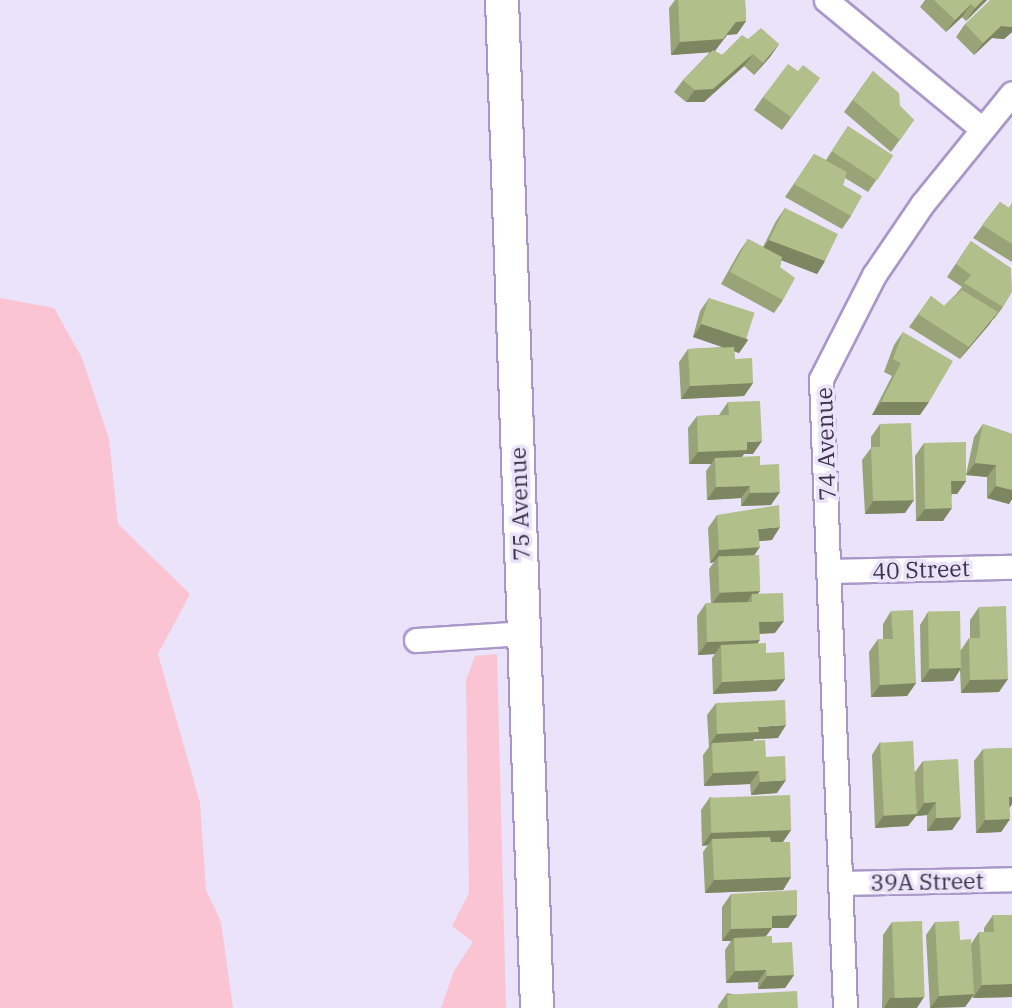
<!DOCTYPE html>
<style>
body{margin:0}
#map{position:relative;width:1012px;height:1008px;overflow:hidden;background:#eae3f9;font-family:"IBM Plex Serif",serif}
div>[style]{position:absolute}
.green>*{inset:0;background:#fbc4d3}
.roads{filter:drop-shadow(2px 0 #a997c9) drop-shadow(-2px 0 #a997c9) drop-shadow(0 2px #a997c9) drop-shadow(0 -2px #a997c9)}
.minor>*{height:23px;margin:-11.5px;padding:0 11.5px;transform-origin:11.5px;border-radius:11.5px;background:#fff}
.secondary>*{height:32px;margin:-16px;padding:0 16px;transform-origin:16px;border-radius:16px;background:#fff}
.wall>*{inset:0;background:#98a477}
.shaded-wall>*{inset:0;background:#7c8661}
.building>*{inset:0;background:#b1bf8a;transform-origin:0 0}
span{translate:-50% -50%;white-space:nowrap;text-align:center;line-height:1.15;-webkit-text-stroke:7px #eae3f9;paint-order:stroke}
.street-label{font-size:23px;color:#3b3449}
</style>
<div id="map">
<div class="green">
<div style="clip-path:polygon(0 298px,54px 308px,82px 358px,109px 439px,118px 524px,190px 594px,158px 654px,200px 803px,206px 890px,221px 922px,233px 1008px,0 1008px)"></div>
<div style="clip-path:polygon(497px 654px,506px 1008px,441px 1008px,454px 971px,473px 942px,452px 926px,469px 893px,466px 680px,475px 656px)"></div>
</div>
<div class="roads">
<div class="minor">
<div style="left:826px;top:0;width:201px;rotate:39.6deg"></div>
<div style="left:830px;top:571px;width:182px;rotate:-1.3deg"></div>
<div style="left:416px;top:640px;width:107px;rotate:-3.7deg"></div>
<div style="left:842px;top:883px;width:170px;rotate:-1.3deg"></div>
<div style="left:845px;top:1008px;width:629px;rotate:-92.19deg"></div>
<div style="left:821px;top:379px;width:117px;rotate:-63deg"></div>
<div style="left:874px;top:275px;width:87px;rotate:-55.8deg"></div>
<div style="left:923px;top:203px;width:141px;rotate:-51deg"></div>
</div>
<div class="secondary">
<div style="left:502px;top:0;width:1009px;rotate:88.01deg"></div>
</div>
</div>
<div class="wall">
<div style="clip-path:polygon(675px 0,745px 0,746px 21px,737px 34px,727px 35px,715px 51px,722px 55px,748px 39px,779px 44px,770px 57px,754px 75px,744px 66px,704px 102px,686px 102px,674px 92px,683px 80px,710px 52px,671px 55px,669px 8px)"></div>
<div style="clip-path:polygon(925px 0,987px 0,966px 21px,962px 17px,946px 32px,920px 7px)"></div>
<div style="clip-path:polygon(1012px 0,1012px 32px,1004px 39px,992px 38px,974px 55px,956px 37px,965px 24px)"></div>
<div style="clip-path:polygon(798px 71px,820px 78px,782px 130px,754px 110px,763px 97px)"></div>
<div style="clip-path:polygon(873px 71px,900px 106px,914px 120px,891px 152px,844px 112px)"></div>
<div style="clip-path:polygon(848px 126px,877px 179px,868px 192px,845px 178px,843px 185px,851px 216px,842px 229px,785px 197px,814px 154px,826px 160px)"></div>
<div style="clip-path:polygon(1000px 202px,1009px 208px,1012px 203px,1012px 262px,973px 238px)"></div>
<div style="clip-path:polygon(785px 208px,825px 261px,817px 274px,781px 260px,780px 267px,783px 300px,774px 313px,721px 284px,739px 252px,748px 239px,763px 247px,776px 221px)"></div>
<div style="clip-path:polygon(971px 241px,1003px 307px,994px 319px,993px 319px,960px 359px,909px 327px,931px 296px,944px 306px,956px 294px,962px 287px,947px 277px)"></div>
<div style="clip-path:polygon(709px 298px,748px 340px,739px 353px,734px 351px,735px 359px,753px 383px,744px 396px,681px 399px,679px 362px,688px 349px,724px 347px,693px 337px,700px 311px)"></div>
<div style="clip-path:polygon(903px 332px,920px 415px,872px 415px,892px 376px,884px 372px,894px 345px)"></div>
<div style="clip-path:polygon(728px 402px,753px 454px,744px 454px,742px 457px,760px 465px,771px 505px,741px 506px,741px 498px,707px 500px,706px 471px,711px 464px,689px 464px,688px 428px,697px 416px,719px 415px)"></div>
<div style="clip-path:polygon(880px 424px,905px 513px,865px 514px,862px 460px,871px 448px,871px 437px)"></div>
<div style="clip-path:polygon(983px 424px,1012px 434px,1012px 499px,1009px 504px,987px 498px,987px 477px,966px 475px,974px 437px)"></div>
<div style="clip-path:polygon(924px 443px,966px 481px,957px 494px,952px 494px,943px 521px,916px 521px,915px 456px)"></div>
<div style="clip-path:polygon(717px 515px,772px 540px,759px 541px,754px 555px,758px 594px,775px 633px,760px 634px,757px 644px,766px 653px,785px 679px,776px 691px,713px 694px,712px 658px,715px 654px,698px 655px,697px 616px,706px 603px,711px 603px,709px 569px,714px 562px,710px 563px,708px 528px)"></div>
<div style="clip-path:polygon(979px 607px,999px 692px,961px 693px,960px 670px,953px 681px,921px 682px,920px 625px,928px 612px,961px 650px,969px 638px,970px 638px,970px 620px)"></div>
<div style="clip-path:polygon(891px 611px,916px 683px,907px 696px,871px 697px,869px 652px,878px 639px,883px 639px,883px 624px)"></div>
<div style="clip-path:polygon(716px 703px,778px 738px,754px 739px,753px 741px,766px 757px,777px 793px,751px 795px,750px 784px,704px 786px,703px 755px,709px 747px,707px 715px)"></div>
<div style="clip-path:polygon(880px 742px,915px 772px,923px 761px,961px 817px,952px 830px,927px 831px,927px 815px,916px 816px,908px 826px,875px 828px,872px 755px)"></div>
<div style="clip-path:polygon(1012px 748px,1012px 804px,1009px 808px,1010px 819px,1001px 832px,976px 833px,974px 761px,983px 749px)"></div>
<div style="clip-path:polygon(710px 797px,791px 830px,783px 842px,791px 877px,783px 890px,705px 893px,703px 852px,708px 845px,702px 846px,701px 810px)"></div>
<div style="clip-path:polygon(731px 894px,797px 915px,788px 928px,772px 928px,766px 936px,794px 975px,785px 988px,758px 989px,758px 982px,726px 983px,725px 950px,731px 941px,722px 941px,722px 907px)"></div>
<div style="clip-path:polygon(993px 915px,1012px 997px,973px 998px,973px 996px,965px 1007px,930px 1008px,926px 935px,935px 922px,960px 940px,971px 944px,979px 932px,984px 932px,984px 928px)"></div>
<div style="clip-path:polygon(892px 922px,917px 1008px,882px 1008px,883px 935px)"></div>
<div style="clip-path:polygon(727px 993px,798px 1008px,718px 1008px,718px 1006px)"></div>
</div>
<div class="shaded-wall">
<div style="clip-path:polygon(983px 0,987px 0,966px 21px,975px 8px)"></div>
<div style="clip-path:polygon(971px 4px,962px 17px,946px 32px,955px 20px)"></div>
<div style="clip-path:polygon(746px 21px,737px 34px,727px 35px,714px 52px,671px 55px,680px 42px,736px 22px)"></div>
<div style="clip-path:polygon(1001px 26px,1012px 27px,1012px 32px,1004px 39px,992px 38px,974px 55px,983px 43px)"></div>
<div style="clip-path:polygon(779px 44px,770px 57px,754px 75px,763px 63px)"></div>
<div style="clip-path:polygon(753px 54px,744px 66px,704px 102px,686px 102px,695px 90px)"></div>
<div style="clip-path:polygon(769px 240px,825px 261px,817px 274px,760px 252px)"></div>
<div style="clip-path:polygon(998px 312px,989px 325px,960px 359px,969px 347px)"></div>
<div style="clip-path:polygon(702px 324px,748px 340px,739px 353px,693px 337px)"></div>
<div style="clip-path:polygon(753px 383px,744px 396px,681px 399px,690px 386px)"></div>
<div style="clip-path:polygon(881px 402px,929px 402px,920px 415px,872px 415px)"></div>
<div style="clip-path:polygon(762px 441px,753px 454px,744px 454px,738px 463px,715px 458px,711px 464px,689px 464px,698px 452px,747px 442px)"></div>
<div style="clip-path:polygon(975px 463px,996px 465px,987px 477px,966px 475px)"></div>
<div style="clip-path:polygon(951px 481px,966px 481px,957px 494px,942px 494px)"></div>
<div style="clip-path:polygon(750px 486px,741px 498px,707px 500px,716px 487px)"></div>
<div style="clip-path:polygon(996px 486px,1012px 490px,1012px 499px,1009px 504px,987px 498px)"></div>
<div style="clip-path:polygon(780px 492px,771px 505px,741px 506px,750px 493px)"></div>
<div style="clip-path:polygon(914px 500px,905px 513px,865px 514px,873px 501px)"></div>
<div style="clip-path:polygon(952px 508px,943px 521px,916px 521px,925px 509px)"></div>
<div style="clip-path:polygon(780px 527px,772px 540px,750px 542px,758px 529px)"></div>
<div style="clip-path:polygon(760px 547px,751px 560px,718px 557px,714px 562px,710px 563px,719px 550px)"></div>
<div style="clip-path:polygon(760px 591px,751px 604px,752px 602px,752px 594px,746px 604px,711px 605px,720px 593px)"></div>
<div style="clip-path:polygon(784px 621px,775px 633px,751px 634px,759px 622px)"></div>
<div style="clip-path:polygon(760px 640px,751px 653px,721px 645px,715px 654px,698px 655px,707px 642px)"></div>
<div style="clip-path:polygon(961px 668px,953px 681px,921px 682px,930px 669px)"></div>
<div style="clip-path:polygon(785px 679px,776px 691px,713px 694px,722px 682px)"></div>
<div style="clip-path:polygon(1008px 679px,999px 692px,961px 693px,970px 680px)"></div>
<div style="clip-path:polygon(916px 683px,907px 696px,871px 697px,880px 685px)"></div>
<div style="clip-path:polygon(786px 725px,778px 738px,754px 739px,750px 745px,712px 743px,708px 747px,717px 734px,758px 727px)"></div>
<div style="clip-path:polygon(759px 771px,750px 784px,704px 786px,713px 773px)"></div>
<div style="clip-path:polygon(786px 780px,777px 793px,751px 795px,760px 782px)"></div>
<div style="clip-path:polygon(1009px 797px,1012px 797px,1012px 804px,1008px 810px)"></div>
<div style="clip-path:polygon(936px 802px,927px 815px,916px 816px,908px 826px,875px 828px,884px 815px,917px 814px,924px 803px)"></div>
<div style="clip-path:polygon(961px 817px,952px 830px,927px 831px,936px 818px)"></div>
<div style="clip-path:polygon(1010px 819px,1001px 832px,976px 833px,985px 820px)"></div>
<div style="clip-path:polygon(791px 830px,782px 843px,712px 839px,708px 845px,702px 846px,711px 833px)"></div>
<div style="clip-path:polygon(791px 877px,783px 890px,705px 893px,714px 880px)"></div>
<div style="clip-path:polygon(797px 915px,788px 928px,772px 928px,763px 940px,734px 938px,731px 941px,722px 941px,731px 929px,772px 916px)"></div>
<div style="clip-path:polygon(766px 970px,758px 982px,726px 983px,735px 971px)"></div>
<div style="clip-path:polygon(794px 975px,785px 988px,758px 989px,767px 976px)"></div>
<div style="clip-path:polygon(1012px 984px,1012px 997px,973px 998px,982px 985px)"></div>
<div style="clip-path:polygon(974px 994px,965px 1007px,930px 1008px,939px 996px)"></div>
<div style="clip-path:polygon(924px 997px,917px 1008px,884px 1008px,890px 998px)"></div>
</div>
<div class="building">
<div style="clip-path:polygon(678px 0,745px 0,746px 21px,736px 22px,723px 39px,680px 42px)"></div>
<div style="clip-path:polygon(934px 0,983px 0,975px 8px,971px 4px,955px 20px)"></div>
<div style="clip-path:polygon(990px 0,1012px 0,1012px 27px,1001px 26px,983px 43px,965px 24px)"></div>
<div style="clip-path:polygon(761px 28px,779px 44px,763px 63px,753px 54px,713px 89px,695px 90px,683px 80px,713px 50px,722px 55px,742px 35px,748px 39px)"></div>
<div style="clip-path:polygon(788px 64px,798px 71px,803px 65px,820px 78px,791px 117px,763px 97px)"></div>
<div style="clip-path:polygon(873px 71px,899px 93px,900px 106px,914px 120px,900px 140px,853px 100px)"></div>
<div style="left:848px;top:126px;width:54px;height:30px;rotate:33deg"></div>
<div style="clip-path:polygon(814px 154px,847px 172px,843px 185px,862px 196px,851px 216px,794px 184px)"></div>
<div style="clip-path:polygon(1000px 202px,1009px 208px,1012px 203px,1012px 244px,982px 225px)"></div>
<div style="clip-path:polygon(785px 208px,838px 234px,825px 261px,769px 240px)"></div>
<div style="clip-path:polygon(748px 239px,782px 257px,780px 267px,795px 278px,783px 300px,730px 272px)"></div>
<div style="clip-path:polygon(971px 241px,1011px 268px,1012px 292px,1003px 307px,964px 283px,971px 275px,956px 264px)"></div>
<div style="clip-path:polygon(962px 290px,998px 312px,969px 347px,918px 314px,931px 296px,944px 306px)"></div>
<div style="left:709px;top:298px;width:48px;height:27px;rotate:18deg"></div>
<div style="clip-path:polygon(903px 332px,953px 361px,929px 402px,881px 402px,901px 363px,893px 359px)"></div>
<div style="clip-path:polygon(734px 347px,735px 359px,752px 358px,753px 383px,690px 386px,688px 349px)"></div>
<div style="clip-path:polygon(760px 401px,762px 441px,747px 442px,747px 450px,698px 452px,697px 416px,729px 415px,728px 402px)"></div>
<div style="clip-path:polygon(911px 423px,914px 500px,873px 501px,871px 447px,880px 447px,880px 424px)"></div>
<div style="clip-path:polygon(983px 424px,1012px 434px,1012px 490px,996px 486px,996px 465px,975px 463px)"></div>
<div style="clip-path:polygon(966px 442px,966px 481px,951px 481px,952px 508px,925px 509px,924px 443px)"></div>
<div style="clip-path:polygon(760px 456px,760px 465px,779px 464px,780px 492px,750px 493px,750px 486px,716px 487px,715px 458px)"></div>
<div style="clip-path:polygon(779px 505px,780px 527px,758px 529px,760px 547px,719px 550px,717px 515px)"></div>
<div style="left:759px;top:555px;width:36px;height:41px;rotate:88deg"></div>
<div style="clip-path:polygon(783px 593px,784px 621px,759px 622px,760px 640px,707px 642px,706px 603px,752px 602px,752px 594px)"></div>
<div style="clip-path:polygon(1006px 606px,1008px 679px,970px 680px,969px 638px,980px 638px,979px 607px)"></div>
<div style="clip-path:polygon(913px 610px,916px 683px,880px 685px,878px 639px,893px 639px,891px 611px)"></div>
<div style="left:960px;top:611px;width:57px;height:32px;rotate:89deg"></div>
<div style="clip-path:polygon(766px 643px,766px 653px,784px 652px,785px 679px,722px 682px,721px 645px)"></div>
<div style="clip-path:polygon(785px 700px,786px 725px,758px 727px,759px 732px,717px 734px,716px 703px)"></div>
<div style="clip-path:polygon(765px 740px,766px 757px,785px 756px,786px 780px,760px 782px,759px 771px,713px 773px,712px 743px)"></div>
<div style="left:913px;top:741px;width:73px;height:33px;rotate:87deg"></div>
<div style="clip-path:polygon(1012px 748px,1012px 797px,1009px 797px,1010px 819px,985px 820px,983px 749px)"></div>
<div style="clip-path:polygon(958px 759px,961px 817px,936px 818px,936px 802px,924px 803px,923px 761px)"></div>
<div style="left:790px;top:795px;width:35px;height:80px;rotate:88deg"></div>
<div style="clip-path:polygon(770px 837px,771px 842px,790px 842px,791px 877px,714px 880px,712px 839px)"></div>
<div style="clip-path:polygon(797px 890px,797px 915px,772px 916px,772px 928px,731px 929px,731px 894px)"></div>
<div style="clip-path:polygon(993px 915px,1012px 915px,1012px 984px,982px 985px,979px 932px,994px 932px)"></div>
<div style="left:922px;top:921px;width:76px;height:30px;rotate:88deg"></div>
<div style="clip-path:polygon(959px 921px,960px 940px,971px 939px,974px 994px,939px 996px,935px 922px)"></div>
<div style="clip-path:polygon(772px 936px,772px 943px,792px 942px,794px 975px,767px 976px,766px 970px,735px 971px,734px 938px)"></div>
<div style="left:797px;top:991px;width:17px;height:70px;rotate:87deg"></div>
</div>
<div class="street-label">
<span style="left:825px;top:444px;rotate:-92deg">74 Avenue</span>
<span style="left:519px;top:504px;rotate:-92deg">75 Avenue</span>
<span style="left:921px;top:569px;rotate:-2deg">40 Street</span>
<span style="left:927px;top:881px;rotate:-1deg">39A Street</span>
</div>
</div>
